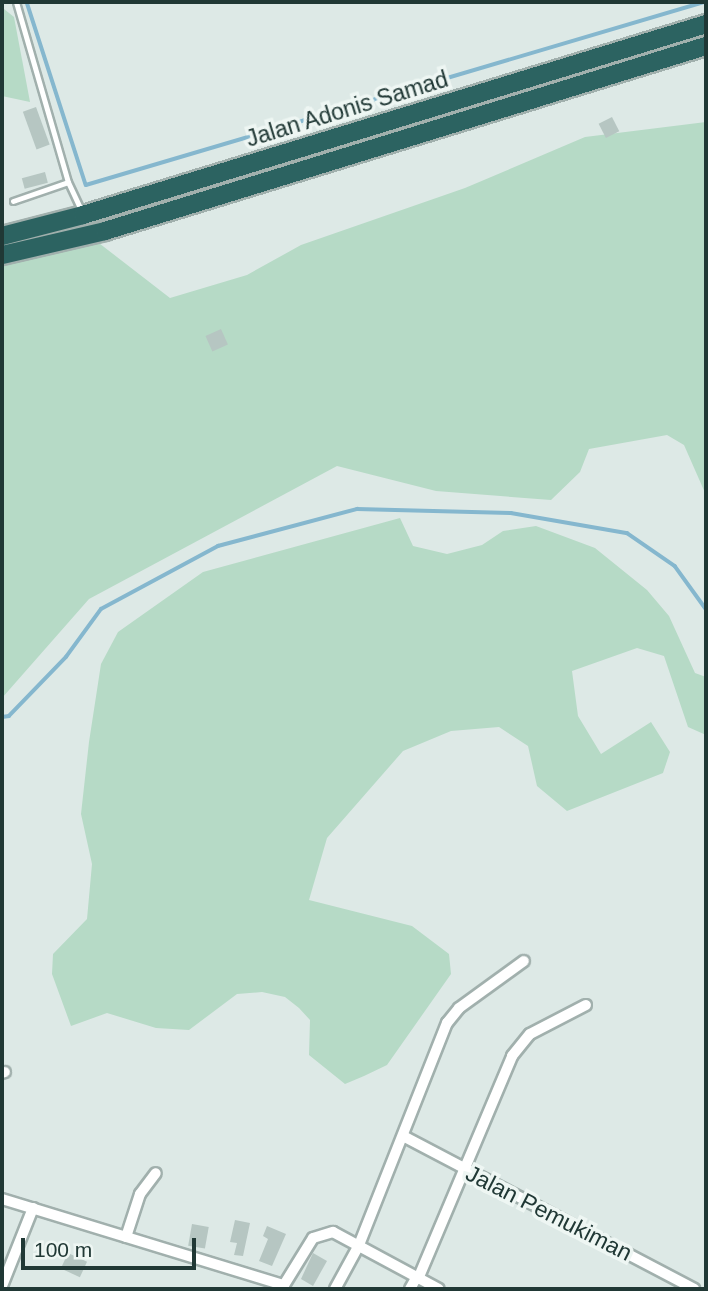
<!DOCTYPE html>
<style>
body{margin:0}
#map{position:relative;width:708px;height:1291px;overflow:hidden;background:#dde9e6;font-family:Helvetica,sans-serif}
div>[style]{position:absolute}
.green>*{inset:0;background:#b6dac6}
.stream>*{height:3.5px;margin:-1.75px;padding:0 1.75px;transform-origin:1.75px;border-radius:1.75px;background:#85b7ce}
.building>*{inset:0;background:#b6c6c2;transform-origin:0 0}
.roads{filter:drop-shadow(2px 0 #a1b0ad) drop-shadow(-2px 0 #a1b0ad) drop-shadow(0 2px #a1b0ad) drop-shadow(0 -2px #a1b0ad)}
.lane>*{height:5px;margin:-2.5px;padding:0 2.5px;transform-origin:2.5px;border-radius:2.5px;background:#fff}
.street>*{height:10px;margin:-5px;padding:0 5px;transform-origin:5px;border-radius:5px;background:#fff}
.highway>*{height:18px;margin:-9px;padding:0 9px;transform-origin:9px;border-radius:9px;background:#2c6361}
span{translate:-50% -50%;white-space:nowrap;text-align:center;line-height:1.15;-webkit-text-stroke:7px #eef6f3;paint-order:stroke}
.street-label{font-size:23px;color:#203835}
.frame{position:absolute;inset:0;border:4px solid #203835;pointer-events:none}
.scale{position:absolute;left:21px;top:1238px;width:175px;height:32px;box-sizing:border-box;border:4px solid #203835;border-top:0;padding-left:9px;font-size:21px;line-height:24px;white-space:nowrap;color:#203835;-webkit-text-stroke:5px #eef6f3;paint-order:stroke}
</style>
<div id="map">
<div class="green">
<div style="clip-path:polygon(4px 9px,14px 17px,30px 102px,2px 96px)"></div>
<div style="clip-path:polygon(706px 122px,706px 495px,684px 445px,667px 435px,589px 449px,580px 472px,551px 500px,436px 491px,337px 466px,89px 599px,2px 698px,2px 265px,95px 240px,170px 298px,247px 275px,301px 245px,465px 188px,585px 137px)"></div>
<div style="clip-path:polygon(400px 518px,413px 546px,447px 554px,482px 545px,503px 531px,536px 526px,595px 548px,647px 590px,669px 616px,695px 673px,706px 677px,706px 735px,688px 727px,664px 656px,637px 648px,572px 671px,578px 716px,601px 754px,651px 722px,670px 752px,663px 773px,567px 811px,537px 786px,528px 746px,499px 727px,451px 731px,403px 751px,327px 838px,309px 900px,412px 926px,449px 954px,451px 974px,387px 1065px,364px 1076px,345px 1084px,309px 1055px,310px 1020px,299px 1008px,285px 997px,262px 992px,237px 994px,189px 1030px,156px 1028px,107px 1013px,71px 1026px,52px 974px,53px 954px,87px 919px,92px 864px,81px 814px,89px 742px,101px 664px,118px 632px,203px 572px)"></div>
</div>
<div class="stream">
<div style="left:27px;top:2px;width:192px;rotate:72.1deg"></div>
<div style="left:86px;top:185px;width:645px;rotate:-16.49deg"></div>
<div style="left:2px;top:717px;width:7px;rotate:-8deg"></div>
<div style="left:9px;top:716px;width:82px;rotate:-46deg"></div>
<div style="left:66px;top:657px;width:59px;rotate:-53.9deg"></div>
<div style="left:101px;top:609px;width:133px;rotate:-28.3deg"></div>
<div style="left:218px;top:546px;width:144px;rotate:-14.9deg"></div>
<div style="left:357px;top:509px;width:154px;rotate:1.5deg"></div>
<div style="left:511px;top:513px;width:118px;rotate:9.8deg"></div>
<div style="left:627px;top:533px;width:58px;rotate:34.5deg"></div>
<div style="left:675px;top:566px;width:53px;rotate:54.2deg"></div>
</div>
<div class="building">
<div style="left:36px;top:107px;width:40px;height:14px;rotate:70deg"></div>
<div style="left:612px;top:117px;width:16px;height:15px;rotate:63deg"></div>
<div style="left:45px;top:172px;width:11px;height:24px;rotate:75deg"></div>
<div style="left:221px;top:329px;width:17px;height:17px;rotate:66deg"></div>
<div style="clip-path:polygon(235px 1220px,250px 1223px,243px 1256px,234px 1255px,237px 1243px,230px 1242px)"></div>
<div style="left:192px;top:1224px;width:17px;height:22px;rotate:10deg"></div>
<div style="clip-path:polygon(267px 1226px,286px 1234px,272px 1266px,259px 1261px,268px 1239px,263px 1236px)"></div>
<div style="left:68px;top:1253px;width:21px;height:17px;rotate:25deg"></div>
<div style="clip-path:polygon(313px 1253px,327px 1261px,313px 1286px,301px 1279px)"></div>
</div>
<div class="roads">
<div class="lane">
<div style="left:16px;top:2px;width:187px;rotate:73.9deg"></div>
<div style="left:68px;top:182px;width:33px;rotate:65deg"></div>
<div style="left:13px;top:201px;width:58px;rotate:-19.1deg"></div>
</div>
<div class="street">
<div style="left:2px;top:1073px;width:3px;rotate:-18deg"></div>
<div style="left:403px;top:1136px;width:329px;rotate:27.7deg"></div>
<div style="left:2px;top:1199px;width:295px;rotate:17deg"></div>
<div style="left:284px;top:1285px;width:4px;rotate:117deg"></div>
<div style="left:126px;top:1237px;width:45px;rotate:-72deg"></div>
<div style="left:140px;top:1194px;width:26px;rotate:-53deg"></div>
<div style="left:418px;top:1279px;width:242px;rotate:-67.1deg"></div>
<div style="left:512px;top:1056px;width:28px;rotate:-51deg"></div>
<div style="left:530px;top:1034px;width:63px;rotate:-27.4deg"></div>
<div style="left:284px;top:1285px;width:55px;rotate:-58.3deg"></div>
<div style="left:313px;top:1238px;width:21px;rotate:-17deg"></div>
<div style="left:333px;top:1232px;width:120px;rotate:28.3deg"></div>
<div style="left:2px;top:1286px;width:84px;rotate:-68.3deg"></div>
<div style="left:335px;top:1289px;width:50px;rotate:-61.4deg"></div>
<div style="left:359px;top:1245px;width:239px;rotate:-68.4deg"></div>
<div style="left:447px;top:1023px;width:19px;rotate:-51deg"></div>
<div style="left:459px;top:1008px;width:80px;rotate:-35.9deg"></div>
<div style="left:410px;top:1289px;width:13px;rotate:-61deg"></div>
</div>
<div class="highway">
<div style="left:2px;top:236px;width:84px;rotate:-14.5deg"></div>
<div style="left:83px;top:215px;width:652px;rotate:-17.04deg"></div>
<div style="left:2px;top:255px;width:106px;rotate:-13.1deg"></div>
<div style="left:105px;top:231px;width:629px;rotate:-17.11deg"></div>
</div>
</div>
<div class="street-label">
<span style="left:347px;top:109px;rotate:-17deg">Jalan Adonis Samad</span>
<span style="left:549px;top:1213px;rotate:27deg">Jalan Pemukiman</span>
</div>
<div class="frame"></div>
<div class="scale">100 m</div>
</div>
